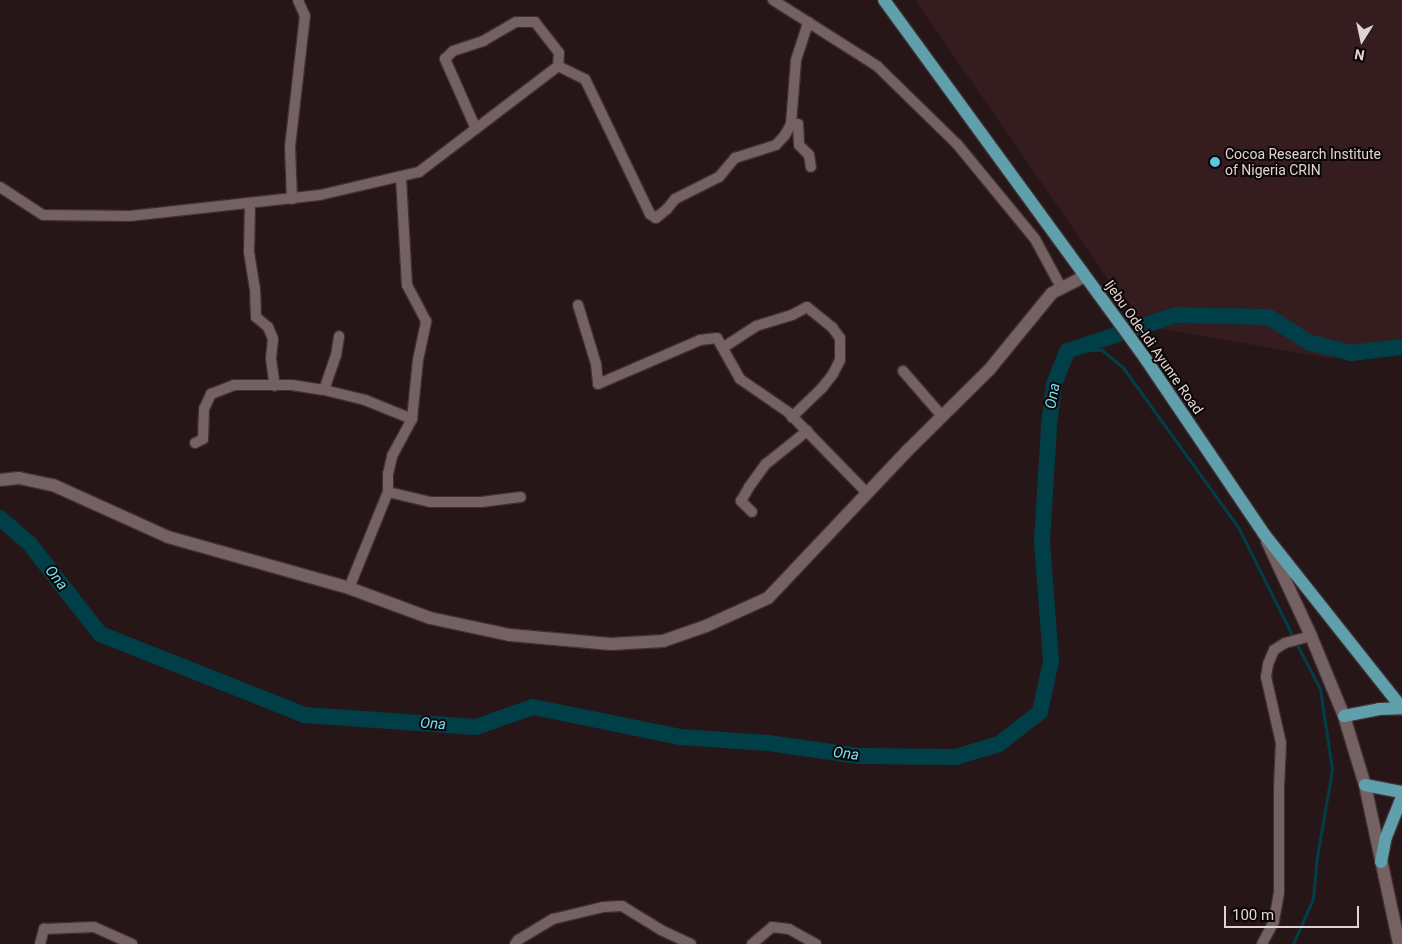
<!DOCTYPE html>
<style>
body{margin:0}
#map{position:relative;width:1402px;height:944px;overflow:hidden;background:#271618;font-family:Roboto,sans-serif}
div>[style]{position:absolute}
.built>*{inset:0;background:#341c1f}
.stream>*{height:2.5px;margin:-1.25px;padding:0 1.25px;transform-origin:1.25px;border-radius:1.25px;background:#013f48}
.river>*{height:16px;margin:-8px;padding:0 8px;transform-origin:8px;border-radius:8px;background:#013f48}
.roads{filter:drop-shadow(1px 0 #3d3132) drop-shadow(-1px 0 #3d3132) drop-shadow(0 1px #3d3132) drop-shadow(0 -1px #3d3132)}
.street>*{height:10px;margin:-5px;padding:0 5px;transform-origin:5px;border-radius:5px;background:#756062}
.secondary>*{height:12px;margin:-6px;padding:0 6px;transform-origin:6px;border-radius:6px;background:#756062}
.primary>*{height:12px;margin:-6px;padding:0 6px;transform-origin:6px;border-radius:6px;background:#609fac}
.dots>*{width:14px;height:14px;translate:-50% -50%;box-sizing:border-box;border:2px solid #0b0505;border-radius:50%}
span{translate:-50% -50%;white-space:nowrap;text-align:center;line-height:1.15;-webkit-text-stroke:4px #0b0505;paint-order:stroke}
.poi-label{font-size:14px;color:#e0d4d5}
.left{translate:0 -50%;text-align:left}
.street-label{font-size:14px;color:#e0d4d5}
.water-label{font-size:15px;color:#75e0f5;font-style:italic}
.north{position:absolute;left:1337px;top:15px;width:50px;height:50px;-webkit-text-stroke:4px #0b0505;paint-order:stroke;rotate:190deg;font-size:14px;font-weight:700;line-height:20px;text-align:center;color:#e0d4d5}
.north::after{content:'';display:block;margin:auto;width:18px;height:22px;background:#e0d4d5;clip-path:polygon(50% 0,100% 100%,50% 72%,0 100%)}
.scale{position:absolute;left:1224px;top:906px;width:135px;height:22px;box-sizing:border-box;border:2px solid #e0d4d5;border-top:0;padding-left:6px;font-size:15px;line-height:18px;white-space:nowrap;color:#e0d4d5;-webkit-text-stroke:4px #0b0505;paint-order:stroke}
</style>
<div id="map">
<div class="built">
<div style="clip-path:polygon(915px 0,1402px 0,1402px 352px,1328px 358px,1140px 325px)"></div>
</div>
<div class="stream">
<div style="left:1067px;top:351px;width:35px;rotate:-2deg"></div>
<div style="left:1102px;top:350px;width:27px;rotate:39deg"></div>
<div style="left:1123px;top:367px;width:198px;rotate:54.2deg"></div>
<div style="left:1239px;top:528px;width:123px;rotate:63.4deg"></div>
<div style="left:1293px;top:944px;width:49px;rotate:-66deg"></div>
<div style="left:1313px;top:899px;width:42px;rotate:-84.6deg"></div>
<div style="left:1317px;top:857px;width:88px;rotate:-80.2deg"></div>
<div style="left:1332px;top:770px;width:82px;rotate:-98.4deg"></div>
<div style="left:1320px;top:689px;width:52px;rotate:-117.6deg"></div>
</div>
<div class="river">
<div style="left:0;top:518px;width:38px;rotate:41deg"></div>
<div style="left:29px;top:543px;width:115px;rotate:52deg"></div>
<div style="left:100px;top:634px;width:220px;rotate:21.6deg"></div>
<div style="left:305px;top:715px;width:171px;rotate:4deg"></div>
<div style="left:476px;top:727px;width:60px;rotate:-19.3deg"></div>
<div style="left:533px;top:707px;width:151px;rotate:11.5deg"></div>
<div style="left:681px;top:737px;width:87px;rotate:3.9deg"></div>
<div style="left:768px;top:743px;width:92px;rotate:8.1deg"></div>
<div style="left:859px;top:756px;width:97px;rotate:0.6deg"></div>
<div style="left:956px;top:757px;width:45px;rotate:-16.8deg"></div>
<div style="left:999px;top:744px;width:52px;rotate:-38deg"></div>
<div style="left:1040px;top:712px;width:52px;rotate:-77.8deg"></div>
<div style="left:1051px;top:661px;width:120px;rotate:-94.3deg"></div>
<div style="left:1042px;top:541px;width:116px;rotate:-86.5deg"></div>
<div style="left:1049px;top:425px;width:41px;rotate:-83deg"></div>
<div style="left:1054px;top:384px;width:35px;rotate:-68deg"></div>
<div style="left:1067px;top:351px;width:115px;rotate:-18.3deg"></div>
<div style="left:1176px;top:315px;width:93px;rotate:1.2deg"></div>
<div style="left:1269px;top:317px;width:46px;rotate:32.7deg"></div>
<div style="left:1308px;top:342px;width:44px;rotate:14.3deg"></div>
<div style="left:1351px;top:353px;width:51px;rotate:-6.7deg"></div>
</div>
<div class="roads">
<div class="street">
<div style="left:773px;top:0;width:123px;rotate:32.4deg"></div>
<div style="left:877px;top:66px;width:112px;rotate:44.3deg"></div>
<div style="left:957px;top:144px;width:123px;rotate:50.6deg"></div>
<div style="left:1035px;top:239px;width:55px;rotate:61.6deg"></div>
<div style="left:791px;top:124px;width:7px"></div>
<div style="left:798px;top:124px;width:21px;rotate:87deg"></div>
<div style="left:799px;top:145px;width:14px;rotate:45deg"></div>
<div style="left:809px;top:155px;width:12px;rotate:81deg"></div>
<div style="left:476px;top:129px;width:77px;rotate:-113.9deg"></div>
<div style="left:445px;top:59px;width:11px;rotate:-45deg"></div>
<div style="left:453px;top:51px;width:32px;rotate:-18deg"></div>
<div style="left:483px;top:41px;width:38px;rotate:-30deg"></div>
<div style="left:516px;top:22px;width:19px"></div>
<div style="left:535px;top:22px;width:39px;rotate:52deg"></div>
<div style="left:559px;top:53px;width:13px;rotate:94deg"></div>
<div style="left:0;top:187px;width:51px;rotate:33.1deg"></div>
<div style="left:43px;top:215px;width:87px;rotate:0.7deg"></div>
<div style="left:130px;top:216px;width:191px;rotate:-6.3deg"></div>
<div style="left:320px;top:195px;width:102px;rotate:-13.1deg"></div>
<div style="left:419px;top:172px;width:175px;rotate:-37.3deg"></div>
<div style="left:558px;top:66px;width:30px;rotate:26deg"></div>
<div style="left:585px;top:79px;width:150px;rotate:64.3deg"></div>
<div style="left:650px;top:214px;width:7px;rotate:34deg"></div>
<div style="left:656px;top:218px;width:14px;rotate:-39deg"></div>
<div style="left:667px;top:209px;width:13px;rotate:-51deg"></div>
<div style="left:675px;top:199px;width:49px;rotate:-26.6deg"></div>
<div style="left:719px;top:177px;width:25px;rotate:-50deg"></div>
<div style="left:735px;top:158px;width:43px;rotate:-17.6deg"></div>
<div style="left:776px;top:145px;width:13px;rotate:-48deg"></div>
<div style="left:785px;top:135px;width:13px;rotate:-61deg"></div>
<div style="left:791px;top:124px;width:64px;rotate:-85.5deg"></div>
<div style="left:796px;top:60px;width:40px;rotate:-72deg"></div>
<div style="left:292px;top:199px;width:52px;rotate:-92.2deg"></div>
<div style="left:290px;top:147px;width:132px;rotate:-83.5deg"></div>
<div style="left:305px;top:16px;width:17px;rotate:-114deg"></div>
<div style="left:250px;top:204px;width:48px;rotate:91.2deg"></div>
<div style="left:249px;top:252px;width:36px;rotate:81deg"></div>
<div style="left:255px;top:288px;width:29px;rotate:88deg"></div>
<div style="left:256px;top:317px;width:16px;rotate:40deg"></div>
<div style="left:268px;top:327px;width:13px;rotate:67deg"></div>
<div style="left:273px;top:339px;width:20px;rotate:96deg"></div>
<div style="left:271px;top:359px;width:27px;rotate:82deg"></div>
<div style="left:578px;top:305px;width:62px;rotate:73deg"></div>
<div style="left:596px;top:364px;width:20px;rotate:84deg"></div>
<div style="left:598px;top:384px;width:111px;rotate:-23.3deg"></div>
<div style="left:700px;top:340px;width:17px;rotate:-7deg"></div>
<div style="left:717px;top:338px;width:47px;rotate:60.7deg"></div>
<div style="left:740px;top:379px;width:58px;rotate:34.5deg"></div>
<div style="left:788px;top:412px;width:113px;rotate:45.7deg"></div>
<div style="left:724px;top:347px;width:38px;rotate:-33deg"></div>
<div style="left:756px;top:326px;width:38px;rotate:-17deg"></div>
<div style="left:792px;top:315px;width:17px;rotate:-28deg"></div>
<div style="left:807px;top:307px;width:32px;rotate:39deg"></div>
<div style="left:832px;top:327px;width:14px;rotate:54deg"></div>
<div style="left:840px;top:338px;width:22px;rotate:90deg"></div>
<div style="left:840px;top:360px;width:16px;rotate:117deg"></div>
<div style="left:833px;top:374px;width:18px;rotate:128deg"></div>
<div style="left:822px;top:388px;width:42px;rotate:136deg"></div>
<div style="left:903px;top:371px;width:60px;rotate:49.1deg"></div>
<div style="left:324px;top:390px;width:36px;rotate:-71deg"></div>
<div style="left:336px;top:356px;width:20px;rotate:-81deg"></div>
<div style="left:195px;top:443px;width:9px;rotate:-27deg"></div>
<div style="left:203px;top:439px;width:30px;rotate:-88deg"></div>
<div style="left:204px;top:409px;width:17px;rotate:-65deg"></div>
<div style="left:211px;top:394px;width:25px;rotate:-21deg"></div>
<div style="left:234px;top:385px;width:58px"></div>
<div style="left:292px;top:385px;width:32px;rotate:9deg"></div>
<div style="left:324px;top:390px;width:42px;rotate:13.7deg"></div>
<div style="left:365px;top:400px;width:51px;rotate:22deg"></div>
<div style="left:388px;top:492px;width:43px;rotate:13.4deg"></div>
<div style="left:430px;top:502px;width:51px"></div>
<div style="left:481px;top:502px;width:40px;rotate:-7.1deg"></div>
<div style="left:752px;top:512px;width:16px;rotate:-135deg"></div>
<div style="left:741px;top:501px;width:16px;rotate:-60deg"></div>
<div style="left:749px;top:487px;width:29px;rotate:-54deg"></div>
<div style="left:766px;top:464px;width:53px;rotate:-38.8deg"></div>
<div style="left:349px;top:588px;width:104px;rotate:-67.9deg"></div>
<div style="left:388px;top:492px;width:18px;rotate:-90deg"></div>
<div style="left:388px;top:474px;width:18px;rotate:-77deg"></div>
<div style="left:392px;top:456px;width:42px;rotate:-61.6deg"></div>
<div style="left:412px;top:419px;width:59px;rotate:-84.2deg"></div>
<div style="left:418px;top:360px;width:40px;rotate:-78deg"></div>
<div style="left:426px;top:321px;width:41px;rotate:-117.8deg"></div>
<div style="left:407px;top:285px;width:109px;rotate:-93.2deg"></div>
<div style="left:40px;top:944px;width:16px;rotate:-75deg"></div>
<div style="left:44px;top:929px;width:50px;rotate:-2.3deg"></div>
<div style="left:94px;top:927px;width:42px;rotate:24.1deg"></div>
<div style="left:515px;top:944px;width:5px;rotate:-53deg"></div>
<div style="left:518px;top:940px;width:41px;rotate:-31deg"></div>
<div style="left:553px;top:919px;width:51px;rotate:-13.5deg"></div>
<div style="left:603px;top:907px;width:19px;rotate:-3deg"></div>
<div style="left:622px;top:906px;width:46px;rotate:31.6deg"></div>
<div style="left:661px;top:930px;width:33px;rotate:25deg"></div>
<div style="left:752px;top:944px;width:26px;rotate:-40deg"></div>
<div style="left:772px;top:927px;width:17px;rotate:7deg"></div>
<div style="left:789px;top:929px;width:31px;rotate:29deg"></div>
<div style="left:1262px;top:944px;width:26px;rotate:-62deg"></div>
<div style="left:1274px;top:921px;width:29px;rotate:-80deg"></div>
<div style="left:1279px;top:892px;width:105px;rotate:-90deg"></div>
<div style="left:1279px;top:787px;width:44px;rotate:-87.4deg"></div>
<div style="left:1281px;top:743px;width:68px;rotate:-102.8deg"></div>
<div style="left:1266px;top:677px;width:13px;rotate:-81deg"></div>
<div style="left:1268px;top:664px;width:15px;rotate:-67deg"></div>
<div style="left:1274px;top:650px;width:13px;rotate:-32deg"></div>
<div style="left:1285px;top:643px;width:27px;rotate:-15deg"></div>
</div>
<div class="secondary">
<div style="left:0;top:480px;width:19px;rotate:-6deg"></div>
<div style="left:19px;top:478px;width:35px;rotate:12deg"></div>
<div style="left:53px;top:485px;width:126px;rotate:24.3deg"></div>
<div style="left:168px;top:537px;width:188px;rotate:15.7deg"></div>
<div style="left:349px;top:588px;width:86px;rotate:20.3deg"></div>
<div style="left:430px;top:618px;width:82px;rotate:12deg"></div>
<div style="left:510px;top:635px;width:101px;rotate:5.1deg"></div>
<div style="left:611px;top:644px;width:52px;rotate:-3.3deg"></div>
<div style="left:663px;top:641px;width:46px;rotate:-19.2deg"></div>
<div style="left:706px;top:626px;width:68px;rotate:-24.3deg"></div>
<div style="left:768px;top:598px;width:201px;rotate:-46.6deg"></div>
<div style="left:906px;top:452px;width:117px;rotate:-44.7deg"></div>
<div style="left:989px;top:370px;width:99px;rotate:-50.7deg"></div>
<div style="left:1052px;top:293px;width:37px;rotate:-27deg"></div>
<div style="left:1267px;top:541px;width:105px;rotate:65.1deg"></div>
<div style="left:1311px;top:636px;width:87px;rotate:67.6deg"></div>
<div style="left:1344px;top:716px;width:72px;rotate:73.1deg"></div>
<div style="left:1365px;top:785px;width:163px;rotate:77.9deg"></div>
</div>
<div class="primary">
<div style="left:884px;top:0;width:443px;rotate:53.9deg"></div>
<div style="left:1145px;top:358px;width:212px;rotate:55.9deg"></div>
<div style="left:1264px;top:534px;width:222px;rotate:51.6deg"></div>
<div style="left:1344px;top:716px;width:36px;rotate:-11deg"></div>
<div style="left:1379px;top:709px;width:23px;rotate:-2deg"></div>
<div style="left:1365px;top:785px;width:38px;rotate:11deg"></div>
<div style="left:1381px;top:862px;width:25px;rotate:-79deg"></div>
<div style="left:1386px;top:837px;width:43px;rotate:-68.2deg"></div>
</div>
</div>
<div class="dots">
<div style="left:1215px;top:162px;background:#55cadf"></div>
</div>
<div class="poi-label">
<span class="left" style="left:1225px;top:162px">Cocoa Research Institute<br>of Nigeria CRIN</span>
</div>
<div class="street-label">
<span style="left:1154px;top:347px;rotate:55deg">Ijebu Ode-Idi Ayunre Road</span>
</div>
<div class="water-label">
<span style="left:1053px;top:396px;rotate:-80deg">Ona</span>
<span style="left:56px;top:578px;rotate:52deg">Ona</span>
<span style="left:433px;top:724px;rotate:4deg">Ona</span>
<span style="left:846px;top:754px;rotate:7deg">Ona</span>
</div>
<div class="north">N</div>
<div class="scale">100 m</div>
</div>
